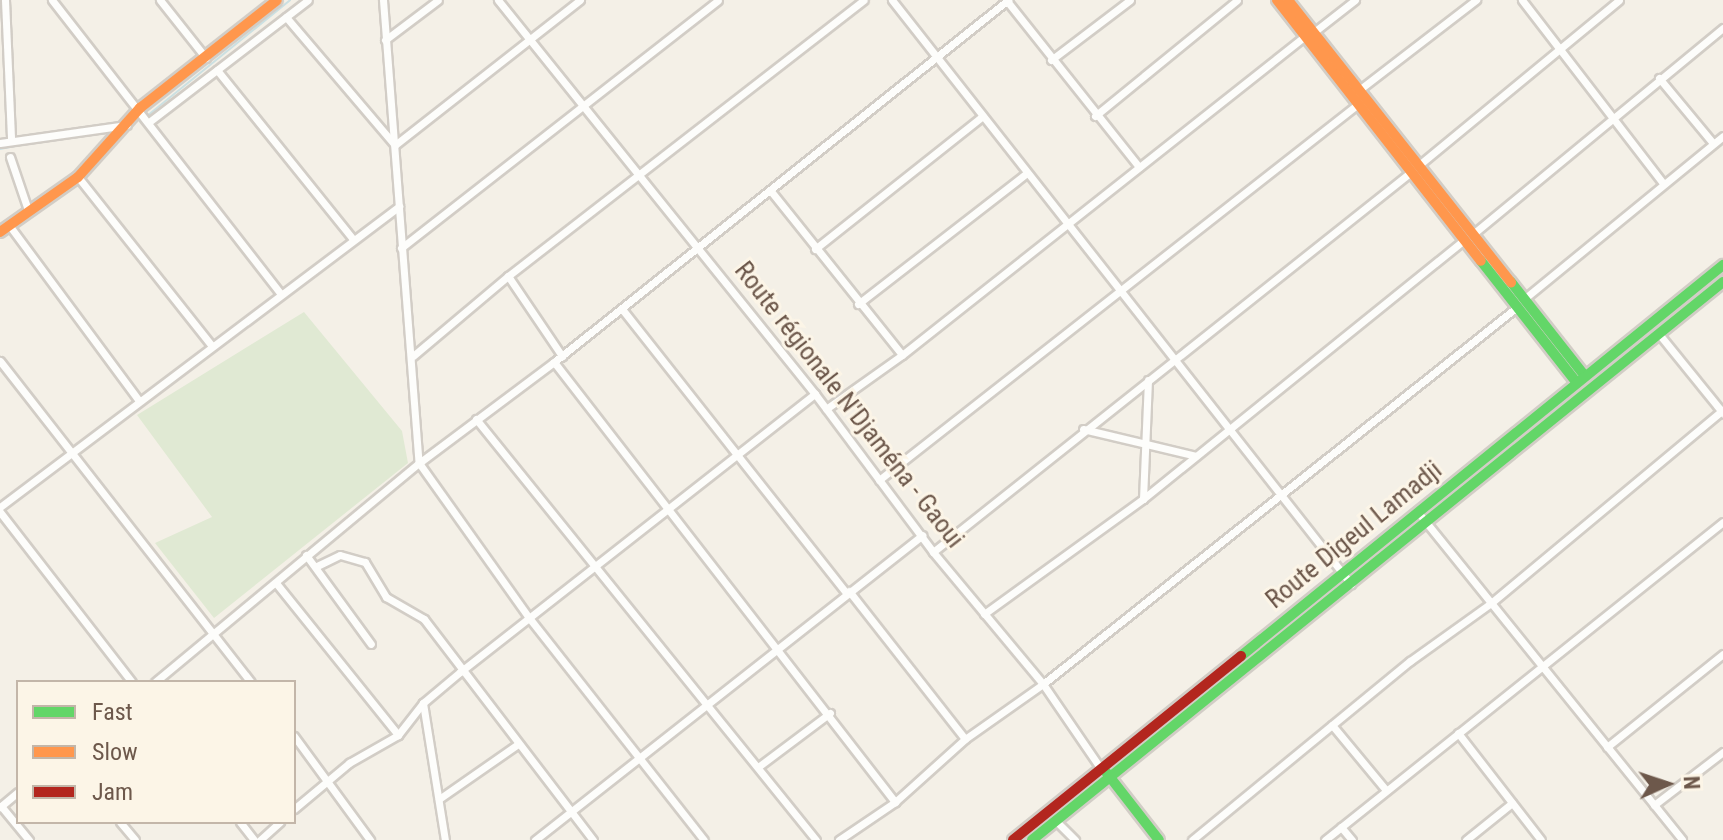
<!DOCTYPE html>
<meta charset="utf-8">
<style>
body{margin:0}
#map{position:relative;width:1723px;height:840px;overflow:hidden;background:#f4f0e7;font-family:"Roboto Condensed",sans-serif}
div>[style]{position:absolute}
.green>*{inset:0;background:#e0e9d3}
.stream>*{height:2px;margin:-1px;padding:0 1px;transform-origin:1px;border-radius:1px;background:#cbe0e2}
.roads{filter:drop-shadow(2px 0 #d2cdc6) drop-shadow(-2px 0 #d2cdc6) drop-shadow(0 2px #d2cdc6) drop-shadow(0 -2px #d2cdc6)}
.street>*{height:7px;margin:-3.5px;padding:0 3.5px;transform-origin:3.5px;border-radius:3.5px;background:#fdfdfb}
.fast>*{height:10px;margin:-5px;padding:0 5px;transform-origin:5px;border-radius:5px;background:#63d668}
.slow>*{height:10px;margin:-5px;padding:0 5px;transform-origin:5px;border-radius:5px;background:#ff974d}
.jam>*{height:10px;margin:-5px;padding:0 5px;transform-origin:5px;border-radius:5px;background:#b3261e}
span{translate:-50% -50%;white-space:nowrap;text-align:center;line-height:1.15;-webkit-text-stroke:6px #fcf5e7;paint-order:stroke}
.street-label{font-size:26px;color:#6d584b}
.legend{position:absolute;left:16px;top:680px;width:280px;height:144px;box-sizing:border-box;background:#fcf5e7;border:2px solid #c3b6a9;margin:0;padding:10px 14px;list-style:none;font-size:24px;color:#6d584b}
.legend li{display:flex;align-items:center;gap:16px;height:40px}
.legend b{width:40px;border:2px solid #c3b6a9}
.north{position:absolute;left:1627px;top:744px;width:80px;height:80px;-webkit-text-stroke:6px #fcf5e7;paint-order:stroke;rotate:87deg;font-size:22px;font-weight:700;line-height:32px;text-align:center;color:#6d584b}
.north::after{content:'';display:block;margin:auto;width:28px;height:36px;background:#6d584b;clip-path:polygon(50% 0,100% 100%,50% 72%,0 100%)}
</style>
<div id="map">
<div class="green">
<div style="clip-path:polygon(304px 312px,402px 431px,408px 463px,214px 618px,155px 543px,212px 517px,137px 415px)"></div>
</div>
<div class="stream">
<div style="left:147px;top:116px;width:184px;rotate:-39deg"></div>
<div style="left:0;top:149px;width:41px;rotate:-11.3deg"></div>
</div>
<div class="roads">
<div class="street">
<div style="left:5px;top:0;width:140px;rotate:87.5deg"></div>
<div style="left:52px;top:0;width:373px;rotate:52.1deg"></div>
<div style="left:160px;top:0;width:74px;rotate:51.6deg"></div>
<div style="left:383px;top:0;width:464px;rotate:85.6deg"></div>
<div style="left:419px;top:463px;width:191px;rotate:54.6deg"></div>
<div style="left:530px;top:619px;width:281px;rotate:51.8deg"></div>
<div style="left:498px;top:0;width:506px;rotate:51.18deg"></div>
<div style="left:815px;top:394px;width:197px;rotate:53.2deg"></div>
<div style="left:933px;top:552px;width:172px;rotate:50.2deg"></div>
<div style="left:1043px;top:684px;width:103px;rotate:55.7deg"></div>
<div style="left:892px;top:0;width:743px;rotate:51.83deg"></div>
<div style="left:1522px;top:0;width:231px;rotate:52.4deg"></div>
<div style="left:1007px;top:1px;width:212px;rotate:51.5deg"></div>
<div style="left:286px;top:17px;width:168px;rotate:49.6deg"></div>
<div style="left:395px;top:145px;width:235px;rotate:-38.1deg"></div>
<div style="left:1314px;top:32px;width:52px;rotate:-38deg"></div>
<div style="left:385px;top:40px;width:66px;rotate:-37deg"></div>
<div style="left:1051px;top:60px;width:99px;rotate:-37.2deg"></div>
<div style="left:217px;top:70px;width:217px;rotate:51.2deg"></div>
<div style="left:1659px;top:78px;width:85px;rotate:50.3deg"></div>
<div style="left:1359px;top:90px;width:148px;rotate:-37.6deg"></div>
<div style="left:1095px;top:116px;width:183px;rotate:-39.2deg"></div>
<div style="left:149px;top:122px;width:200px;rotate:-37.5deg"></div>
<div style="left:0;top:143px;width:128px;rotate:-8.1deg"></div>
<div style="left:10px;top:157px;width:56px;rotate:71.2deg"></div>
<div style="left:1419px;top:165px;width:259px;rotate:-39.5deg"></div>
<div style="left:78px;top:177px;width:216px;rotate:51.6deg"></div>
<div style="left:770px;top:190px;width:211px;rotate:51.3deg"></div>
<div style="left:902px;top:355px;width:93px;rotate:144.6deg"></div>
<div style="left:9px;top:225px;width:219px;rotate:53.5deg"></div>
<div style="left:1473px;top:234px;width:324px;rotate:-39.5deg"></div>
<div style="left:401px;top:248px;width:402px;rotate:-38deg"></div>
<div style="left:815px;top:249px;width:214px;rotate:-38.4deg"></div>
<div style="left:508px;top:276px;width:97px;rotate:56deg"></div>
<div style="left:1524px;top:299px;width:257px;rotate:-39.3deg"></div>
<div style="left:858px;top:304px;width:214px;rotate:-37.8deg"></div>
<div style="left:622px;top:309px;width:363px;rotate:51.7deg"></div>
<div style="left:1659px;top:334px;width:102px;rotate:51deg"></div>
<div style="left:902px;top:355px;width:514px;rotate:-38.36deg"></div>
<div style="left:413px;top:356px;width:124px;rotate:-40.1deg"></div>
<div style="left:508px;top:276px;width:450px;rotate:-37.8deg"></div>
<div style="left:0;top:361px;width:407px;rotate:52deg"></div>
<div style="left:554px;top:362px;width:557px;rotate:52.22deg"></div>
<div style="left:476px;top:419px;width:541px;rotate:51.08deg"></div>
<div style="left:1083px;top:429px;width:116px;rotate:13.4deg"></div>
<div style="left:879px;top:480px;width:609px;rotate:-38.13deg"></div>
<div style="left:1143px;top:499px;width:119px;rotate:-87.6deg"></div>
<div style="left:0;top:507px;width:500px;rotate:-37deg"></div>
<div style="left:1417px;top:511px;width:422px;rotate:51.1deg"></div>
<div style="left:0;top:512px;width:215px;rotate:52.2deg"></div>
<div style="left:933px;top:552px;width:611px;rotate:-38.48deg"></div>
<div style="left:306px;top:555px;width:110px;rotate:53.9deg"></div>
<div style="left:317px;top:566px;width:25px;rotate:-26deg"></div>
<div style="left:340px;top:555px;width:26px;rotate:16deg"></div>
<div style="left:365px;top:562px;width:41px;rotate:59deg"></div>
<div style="left:386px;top:597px;width:44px;rotate:30.1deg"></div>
<div style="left:424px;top:619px;width:278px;rotate:52.6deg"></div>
<div style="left:276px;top:583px;width:195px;rotate:51.2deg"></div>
<div style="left:849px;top:591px;width:188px;rotate:51.9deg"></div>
<div style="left:984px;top:614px;width:196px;rotate:-35.9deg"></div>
<div style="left:1143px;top:499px;width:412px;rotate:-38.9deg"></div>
<div style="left:155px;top:682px;width:343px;rotate:-39.7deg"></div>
<div style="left:419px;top:463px;width:169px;rotate:-36.8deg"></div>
<div style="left:554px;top:362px;width:581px;rotate:-38.57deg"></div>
<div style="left:423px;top:703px;width:139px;rotate:80.9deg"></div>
<div style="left:1332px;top:725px;width:85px;rotate:50.3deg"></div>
<div style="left:1458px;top:733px;width:135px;rotate:52.2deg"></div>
<div style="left:294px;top:736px;width:129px;rotate:53.8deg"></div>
<div style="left:1607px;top:747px;width:149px;rotate:-38.7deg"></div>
<div style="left:758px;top:767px;width:90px;rotate:-36.9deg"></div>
<div style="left:439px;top:799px;width:96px;rotate:-34.8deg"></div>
<div style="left:1654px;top:805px;width:87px;rotate:-37.5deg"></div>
<div style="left:1px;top:806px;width:44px;rotate:50.5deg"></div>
<div style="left:0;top:807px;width:23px;rotate:-40deg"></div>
<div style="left:294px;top:809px;width:72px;rotate:-39.9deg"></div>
<div style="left:349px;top:763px;width:56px;rotate:-29.7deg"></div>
<div style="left:398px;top:735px;width:41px;rotate:-52deg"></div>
<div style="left:423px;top:703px;width:48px;rotate:-40deg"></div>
<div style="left:460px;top:672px;width:451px;rotate:-38.1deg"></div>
<div style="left:1056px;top:821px;width:27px;rotate:45deg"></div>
<div style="left:120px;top:822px;width:23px;rotate:50deg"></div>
<div style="left:240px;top:822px;width:23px;rotate:52deg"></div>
<div style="left:1341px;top:827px;width:17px;rotate:50deg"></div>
<div style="left:260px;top:840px;width:27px;rotate:-42deg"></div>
<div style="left:535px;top:840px;width:493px;rotate:-38.2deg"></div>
<div style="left:839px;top:840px;width:68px;rotate:-34.2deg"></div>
<div style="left:895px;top:802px;width:94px;rotate:-42deg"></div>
<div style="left:965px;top:739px;width:95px;rotate:-35.2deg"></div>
<div style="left:1043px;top:684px;width:606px;rotate:-38.5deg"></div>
<div style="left:1192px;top:840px;width:282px;rotate:-39.4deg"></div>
<div style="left:1410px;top:661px;width:100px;rotate:-35.6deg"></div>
<div style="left:1491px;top:603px;width:302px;rotate:-39.8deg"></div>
<div style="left:1325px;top:840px;width:509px;rotate:-38.62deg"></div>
<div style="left:1466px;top:840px;width:59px;rotate:-38.8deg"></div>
</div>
<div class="fast">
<div style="left:1481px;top:261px;width:155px;rotate:51.8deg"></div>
<div style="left:1511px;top:282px;width:120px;rotate:51.8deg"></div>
<div style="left:1241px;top:656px;width:621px;rotate:-39.05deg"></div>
<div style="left:1106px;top:772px;width:86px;rotate:52.1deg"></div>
<div style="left:1032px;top:840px;width:888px;rotate:-38.92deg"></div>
</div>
<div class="slow">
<div style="left:1277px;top:0;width:331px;rotate:52deg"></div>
<div style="left:1288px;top:0;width:360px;rotate:51.7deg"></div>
<div style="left:0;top:232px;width:95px;rotate:-35.2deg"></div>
<div style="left:78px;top:177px;width:93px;rotate:-48.1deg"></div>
<div style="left:140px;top:108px;width:174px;rotate:-38.2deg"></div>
</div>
<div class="jam">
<div style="left:1013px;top:840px;width:293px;rotate:-38.9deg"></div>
</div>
</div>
<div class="street-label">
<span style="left:849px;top:405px;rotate:52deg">Route régionale N'Djaména - Gaoui</span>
<span style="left:1354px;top:535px;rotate:-39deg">Route Digeul Lamadji</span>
</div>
<ul class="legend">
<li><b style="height:10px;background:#63d668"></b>Fast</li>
<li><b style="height:10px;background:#ff974d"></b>Slow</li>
<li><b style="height:10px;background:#b3261e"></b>Jam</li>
</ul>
<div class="north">N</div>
</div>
